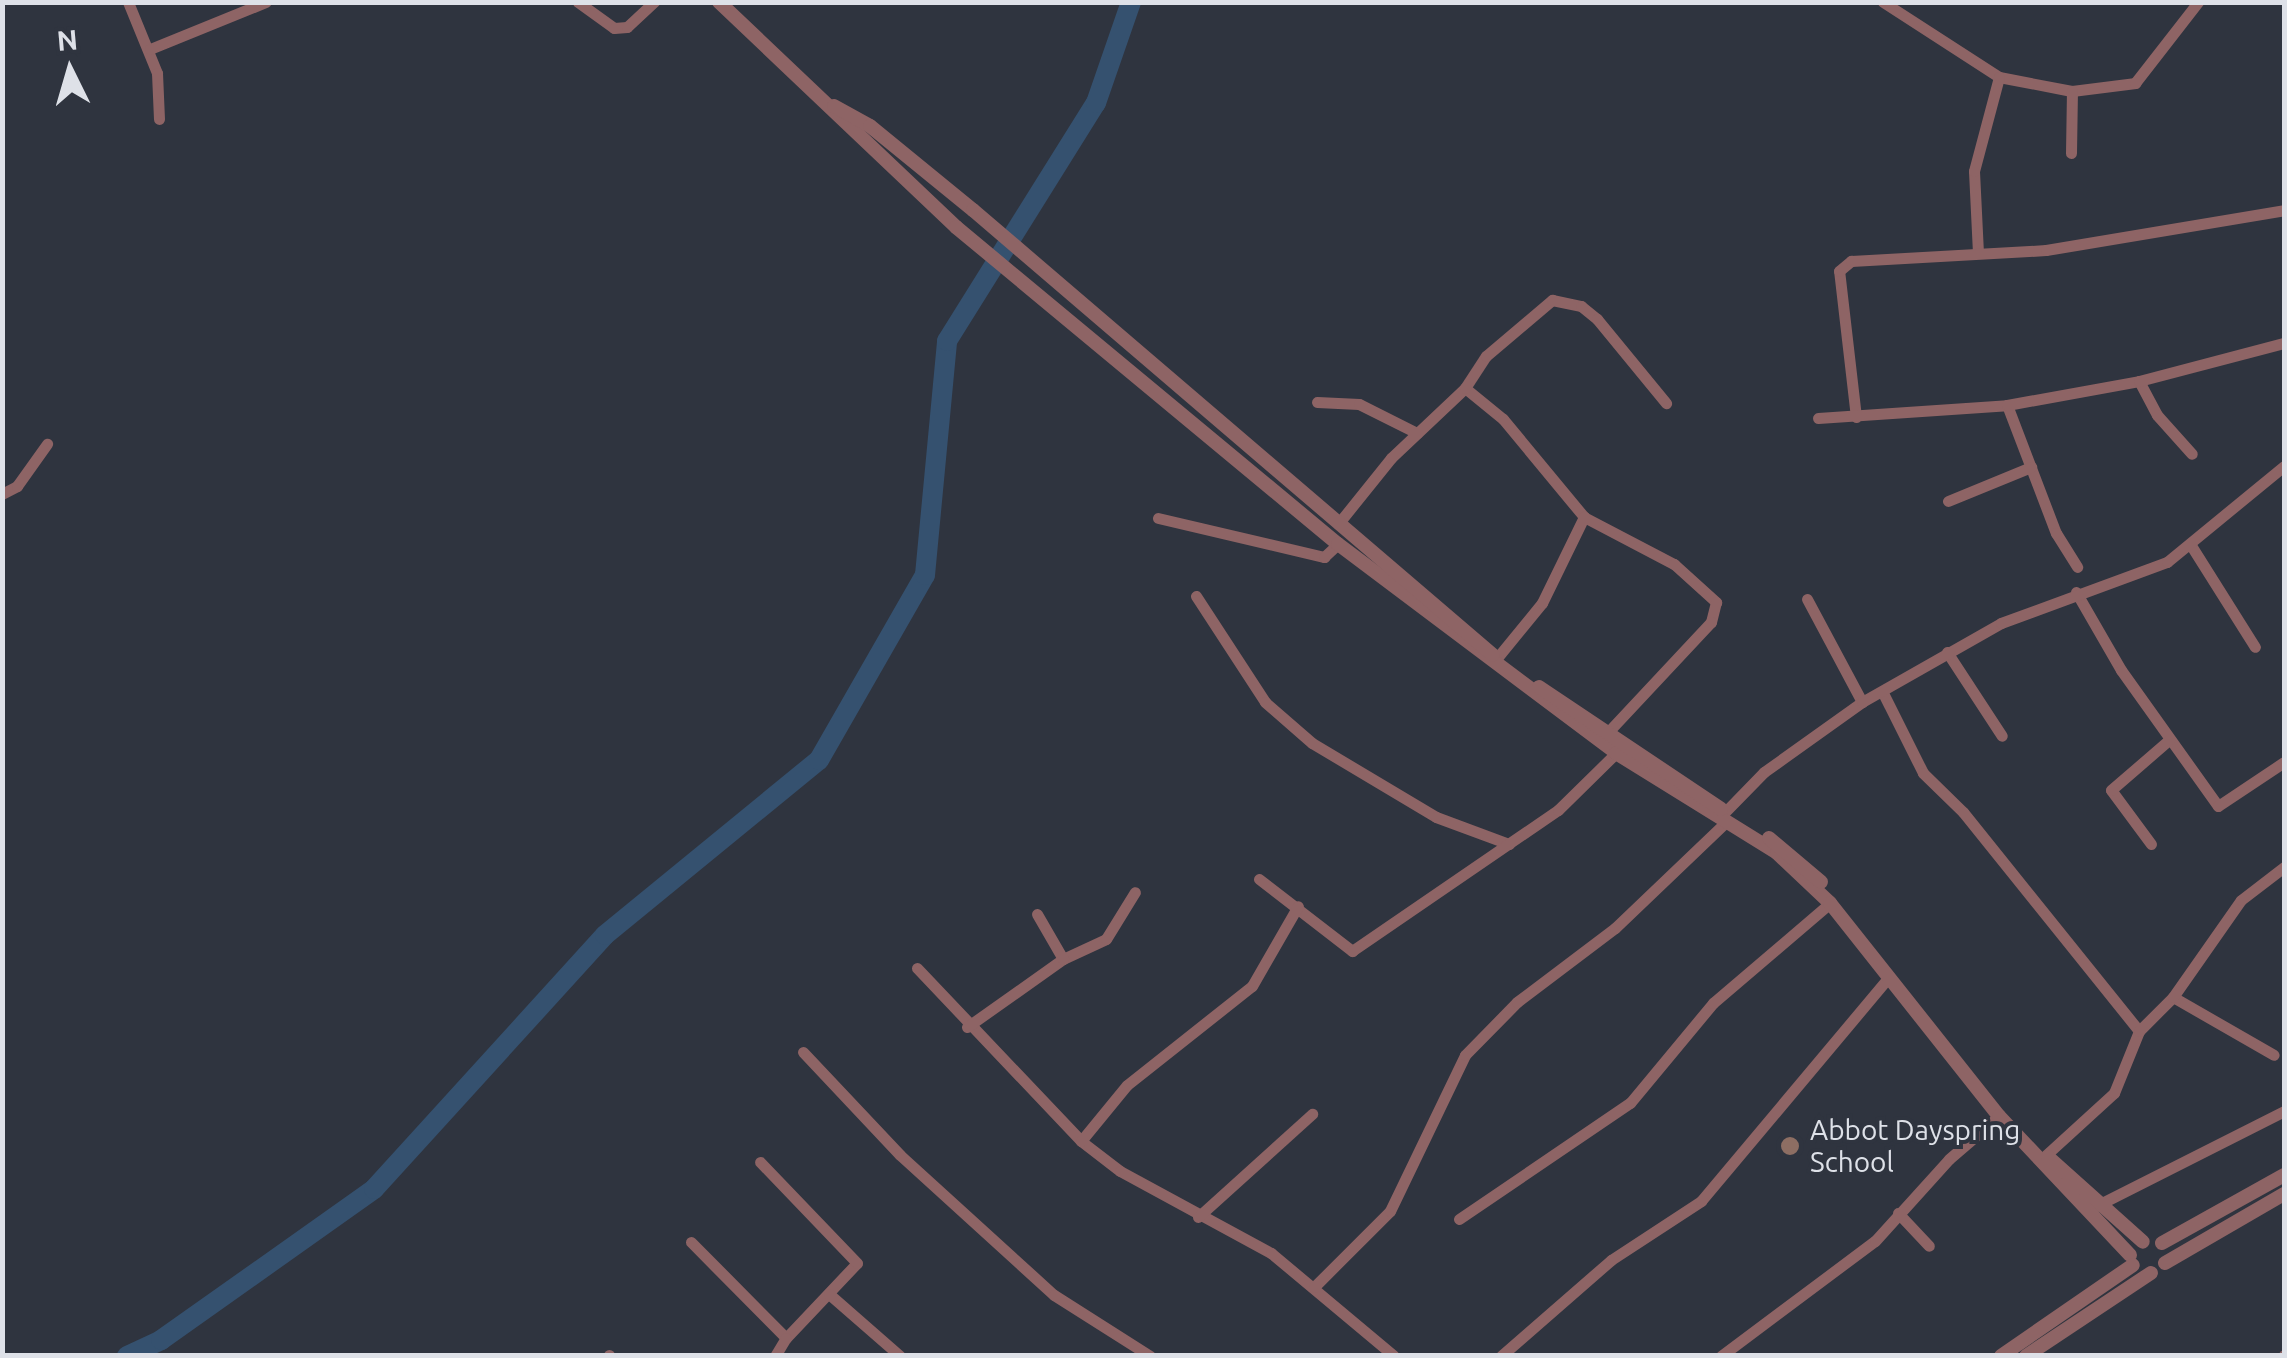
<!DOCTYPE html>
<style>
body{margin:0}
#map{position:relative;width:2287px;height:1358px;overflow:hidden;background:#2f343f;font-family:Ubuntu,sans-serif}
div>[style]{position:absolute}
.river>*{height:20px;margin:-10px;padding:0 10px;transform-origin:10px;border-radius:10px;background:#35516f}
.minor>*{height:11px;margin:-5.5px;padding:0 5.5px;transform-origin:5.5px;border-radius:5.5px;background:#8e6465}
.tertiary>*{height:14px;margin:-7px;padding:0 7px;transform-origin:7px;border-radius:7px;background:#8e6465}
.dots>*{width:28px;height:28px;translate:-50% -50%;box-sizing:border-box;border:5px solid #2f343f;border-radius:50%}
span{translate:-50% -50%;white-space:nowrap;text-align:center;line-height:1.15;-webkit-text-stroke:8px #2f343f;paint-order:stroke}
.poi-label{font-size:28px;color:#dee1e8}
.left{translate:0 -50%;text-align:left}
.frame{position:absolute;inset:0;border:5px solid #dee1e8;pointer-events:none}
.north{position:absolute;left:20px;top:20px;width:100px;height:100px;-webkit-text-stroke:8px #2f343f;paint-order:stroke;rotate:355deg;font-size:28px;font-weight:700;line-height:40px;text-align:center;color:#dee1e8}
.north::after{content:'';display:block;margin:auto;width:35px;height:45px;background:#dee1e8;clip-path:polygon(50% 0,100% 100%,50% 72%,0 100%)}
</style>
<div id="map">
<div class="river">
<div style="left:127px;top:1356px;width:38px;rotate:-25deg"></div>
<div style="left:161px;top:1340px;width:261px;rotate:-35.3deg"></div>
<div style="left:374px;top:1189px;width:343px;rotate:-47.7deg"></div>
<div style="left:605px;top:935px;width:276px;rotate:-39.3deg"></div>
<div style="left:819px;top:760px;width:213px;rotate:-60.2deg"></div>
<div style="left:925px;top:575px;width:235px;rotate:-84.6deg"></div>
<div style="left:947px;top:341px;width:281px;rotate:-58deg"></div>
<div style="left:1096px;top:103px;width:107px;rotate:-70.9deg"></div>
</div>
<div class="minor">
<div style="left:128px;top:2px;width:77px;rotate:67.8deg"></div>
<div style="left:157px;top:73px;width:46px;rotate:87.5deg"></div>
<div style="left:578px;top:2px;width:44px;rotate:35.8deg"></div>
<div style="left:614px;top:28px;width:13px;rotate:-4deg"></div>
<div style="left:627px;top:27px;width:37px;rotate:-43deg"></div>
<div style="left:1883px;top:2px;width:138px;rotate:32.9deg"></div>
<div style="left:1999px;top:77px;width:74px;rotate:10.9deg"></div>
<div style="left:2072px;top:91px;width:64px;rotate:-7.2deg"></div>
<div style="left:2135px;top:83px;width:103px;rotate:-52.1deg"></div>
<div style="left:150px;top:49px;width:125px;rotate:-22.1deg"></div>
<div style="left:2071px;top:153px;width:62px;rotate:-89.1deg"></div>
<div style="left:1978px;top:253px;width:82px;rotate:-92.8deg"></div>
<div style="left:1974px;top:171px;width:97px;rotate:-75.1deg"></div>
<div style="left:2139px;top:381px;width:38px;rotate:62deg"></div>
<div style="left:2157px;top:415px;width:52px;rotate:48.1deg"></div>
<div style="left:1465px;top:388px;width:49px;rotate:39.2deg"></div>
<div style="left:1503px;top:419px;width:127px;rotate:50.4deg"></div>
<div style="left:1584px;top:517px;width:102px;rotate:27.6deg"></div>
<div style="left:1674px;top:564px;width:57px;rotate:42.1deg"></div>
<div style="left:1716px;top:602px;width:21px;rotate:104deg"></div>
<div style="left:1711px;top:622px;width:152px;rotate:133.1deg"></div>
<div style="left:1317px;top:402px;width:42px;rotate:2.7deg"></div>
<div style="left:1359px;top:404px;width:65px;rotate:26.6deg"></div>
<div style="left:2007px;top:405px;width:137px;rotate:69.1deg"></div>
<div style="left:2056px;top:533px;width:40px;rotate:58deg"></div>
<div style="left:1856px;top:417px;width:147px;rotate:-96.6deg"></div>
<div style="left:1839px;top:271px;width:16px;rotate:-40deg"></div>
<div style="left:1851px;top:261px;width:195px;rotate:-3.2deg"></div>
<div style="left:2046px;top:250px;width:241px;rotate:-9.5deg"></div>
<div style="left:1818px;top:418px;width:189px;rotate:-3.9deg"></div>
<div style="left:2007px;top:405px;width:134px;rotate:-10.3deg"></div>
<div style="left:2139px;top:381px;width:150px;rotate:-14.7deg"></div>
<div style="left:2px;top:494px;width:17px;rotate:-28deg"></div>
<div style="left:17px;top:486px;width:52px;rotate:-54.5deg"></div>
<div style="left:1948px;top:501px;width:90px;rotate:-22.3deg"></div>
<div style="left:1158px;top:518px;width:171px;rotate:13.2deg"></div>
<div style="left:1324px;top:557px;width:19px;rotate:-43deg"></div>
<div style="left:1338px;top:524px;width:85px;rotate:-51.2deg"></div>
<div style="left:1391px;top:458px;width:102px;rotate:-43.4deg"></div>
<div style="left:1465px;top:388px;width:38px;rotate:-57deg"></div>
<div style="left:1486px;top:356px;width:87px;rotate:-40.3deg"></div>
<div style="left:1552px;top:300px;width:30px;rotate:12deg"></div>
<div style="left:1581px;top:306px;width:21px;rotate:39deg"></div>
<div style="left:1597px;top:319px;width:109px;rotate:50.6deg"></div>
<div style="left:2192px;top:547px;width:118px;rotate:57.8deg"></div>
<div style="left:2076px;top:592px;width:90px;rotate:60deg"></div>
<div style="left:2121px;top:670px;width:167px;rotate:54.5deg"></div>
<div style="left:2218px;top:806px;width:79px;rotate:-33.7deg"></div>
<div style="left:1196px;top:596px;width:126px;rotate:56.9deg"></div>
<div style="left:1265px;top:702px;width:62px;rotate:41.1deg"></div>
<div style="left:1312px;top:743px;width:144px;rotate:30.8deg"></div>
<div style="left:1436px;top:817px;width:78px;rotate:20.3deg"></div>
<div style="left:1807px;top:599px;width:117px;rotate:61.9deg"></div>
<div style="left:1947px;top:652px;width:100px;rotate:56.8deg"></div>
<div style="left:1497px;top:658px;width:71px;rotate:-50.7deg"></div>
<div style="left:1542px;top:603px;width:96px;rotate:-64deg"></div>
<div style="left:1883px;top:693px;width:89px;rotate:63.4deg"></div>
<div style="left:1923px;top:773px;width:56px;rotate:44.3deg"></div>
<div style="left:1963px;top:812px;width:281px;rotate:51.2deg"></div>
<div style="left:1725px;top:812px;width:56px;rotate:-45.7deg"></div>
<div style="left:1764px;top:772px;width:120px;rotate:-35.5deg"></div>
<div style="left:1862px;top:702px;width:160px;rotate:-29.6deg"></div>
<div style="left:2001px;top:623px;width:177px;rotate:-20.2deg"></div>
<div style="left:2167px;top:562px;width:151px;rotate:-39.4deg"></div>
<div style="left:2151px;top:844px;width:67px;rotate:-126.5deg"></div>
<div style="left:2111px;top:790px;width:77px;rotate:-40.8deg"></div>
<div style="left:1259px;top:879px;width:118px;rotate:37.7deg"></div>
<div style="left:1352px;top:951px;width:250px;rotate:-34.4deg"></div>
<div style="left:1558px;top:810px;width:81px;rotate:-44.5deg"></div>
<div style="left:1063px;top:959px;width:47px;rotate:-24.9deg"></div>
<div style="left:1106px;top:939px;width:55px;rotate:-58.3deg"></div>
<div style="left:917px;top:968px;width:238px;rotate:46.5deg"></div>
<div style="left:1081px;top:1141px;width:49px;rotate:37.6deg"></div>
<div style="left:1120px;top:1171px;width:172px;rotate:28.5deg"></div>
<div style="left:1271px;top:1253px;width:160px;rotate:39.9deg"></div>
<div style="left:2173px;top:997px;width:116px;rotate:29.9deg"></div>
<div style="left:967px;top:1027px;width:118px;rotate:-35.3deg"></div>
<div style="left:1063px;top:959px;width:52px;rotate:-120deg"></div>
<div style="left:803px;top:1052px;width:141px;rotate:46.7deg"></div>
<div style="left:900px;top:1155px;width:208px;rotate:42.3deg"></div>
<div style="left:1054px;top:1295px;width:114px;rotate:32.4deg"></div>
<div style="left:1081px;top:1141px;width:72px;rotate:-50.6deg"></div>
<div style="left:1127px;top:1085px;width:159px;rotate:-38.4deg"></div>
<div style="left:1252px;top:986px;width:92px;rotate:-60.1deg"></div>
<div style="left:2046px;top:1155px;width:92px;rotate:-42.4deg"></div>
<div style="left:2114px;top:1093px;width:67px;rotate:-68deg"></div>
<div style="left:2139px;top:1031px;width:48px;rotate:-45deg"></div>
<div style="left:2173px;top:997px;width:118px;rotate:-55deg"></div>
<div style="left:2241px;top:900px;width:54px;rotate:-37.5deg"></div>
<div style="left:2096px;top:1206px;width:211px;rotate:-26.8deg"></div>
<div style="left:1898px;top:1213px;width:45px;rotate:46.8deg"></div>
<div style="left:1198px;top:1217px;width:154px;rotate:-42.1deg"></div>
<div style="left:1459px;top:1219px;width:207px;rotate:-34.2deg"></div>
<div style="left:1630px;top:1103px;width:130px;rotate:-50.3deg"></div>
<div style="left:1713px;top:1003px;width:154px;rotate:-40.5deg"></div>
<div style="left:691px;top:1242px;width:135px;rotate:45.3deg"></div>
<div style="left:786px;top:1338px;width:103px;rotate:-46.6deg"></div>
<div style="left:857px;top:1263px;width:140px;rotate:-133.8deg"></div>
<div style="left:1314px;top:1287px;width:107px;rotate:-45deg"></div>
<div style="left:1390px;top:1211px;width:173px;rotate:-64.3deg"></div>
<div style="left:1465px;top:1055px;width:74px;rotate:-45.5deg"></div>
<div style="left:1517px;top:1002px;width:123px;rotate:-37.1deg"></div>
<div style="left:1615px;top:928px;width:152px;rotate:-43.7deg"></div>
<div style="left:829px;top:1294px;width:94px;rotate:41.1deg"></div>
<div style="left:609px;top:1355px;width:1px;rotate:90deg"></div>
<div style="left:775px;top:1356px;width:21px;rotate:-59deg"></div>
<div style="left:1501px;top:1356px;width:146px;rotate:-41.1deg"></div>
<div style="left:1611px;top:1260px;width:108px;rotate:-33.2deg"></div>
<div style="left:1701px;top:1201px;width:292px;rotate:-50deg"></div>
<div style="left:1721px;top:1356px;width:192px;rotate:-36.8deg"></div>
<div style="left:1875px;top:1241px;width:110px;rotate:-47.9deg"></div>
<div style="left:1949px;top:1159px;width:66px;rotate:-40.7deg"></div>
<div style="left:2284px;top:1356px;width:1px;rotate:-90deg"></div>
</div>
<div class="tertiary">
<div style="left:719px;top:2px;width:327px;rotate:43.5deg"></div>
<div style="left:956px;top:227px;width:496px;rotate:39.7deg"></div>
<div style="left:1338px;top:544px;width:348px;rotate:36.9deg"></div>
<div style="left:1616px;top:753px;width:190px;rotate:31.8deg"></div>
<div style="left:1777px;top:853px;width:73px;rotate:43.3deg"></div>
<div style="left:1830px;top:903px;width:272px;rotate:51.6deg"></div>
<div style="left:1999px;top:1116px;width:191px;rotate:46.7deg"></div>
<div style="left:834px;top:106px;width:41px;rotate:29.1deg"></div>
<div style="left:870px;top:126px;width:133px;rotate:39.2deg"></div>
<div style="left:973px;top:210px;width:684px;rotate:40.56deg"></div>
<div style="left:1539px;top:687px;width:219px;rotate:33.8deg"></div>
<div style="left:1769px;top:838px;width:68px;rotate:40.2deg"></div>
<div style="left:2048px;top:1157px;width:127px;rotate:41.8deg"></div>
<div style="left:2162px;top:1243px;width:140px;rotate:-29.1deg"></div>
<div style="left:2165px;top:1263px;width:138px;rotate:-30.1deg"></div>
<div style="left:2001px;top:1356px;width:160px;rotate:-34.6deg"></div>
<div style="left:2026px;top:1356px;width:150px;rotate:-33.6deg"></div>
</div>
<div class="dots">
<div style="left:1790px;top:1146px;background:#8d6e63"></div>
</div>
<div class="poi-label">
<span class="left" style="left:1810px;top:1146px">Abbot Dayspring<br>School</span>
</div>
<div class="frame"></div>
<div class="north">N</div>
</div>
